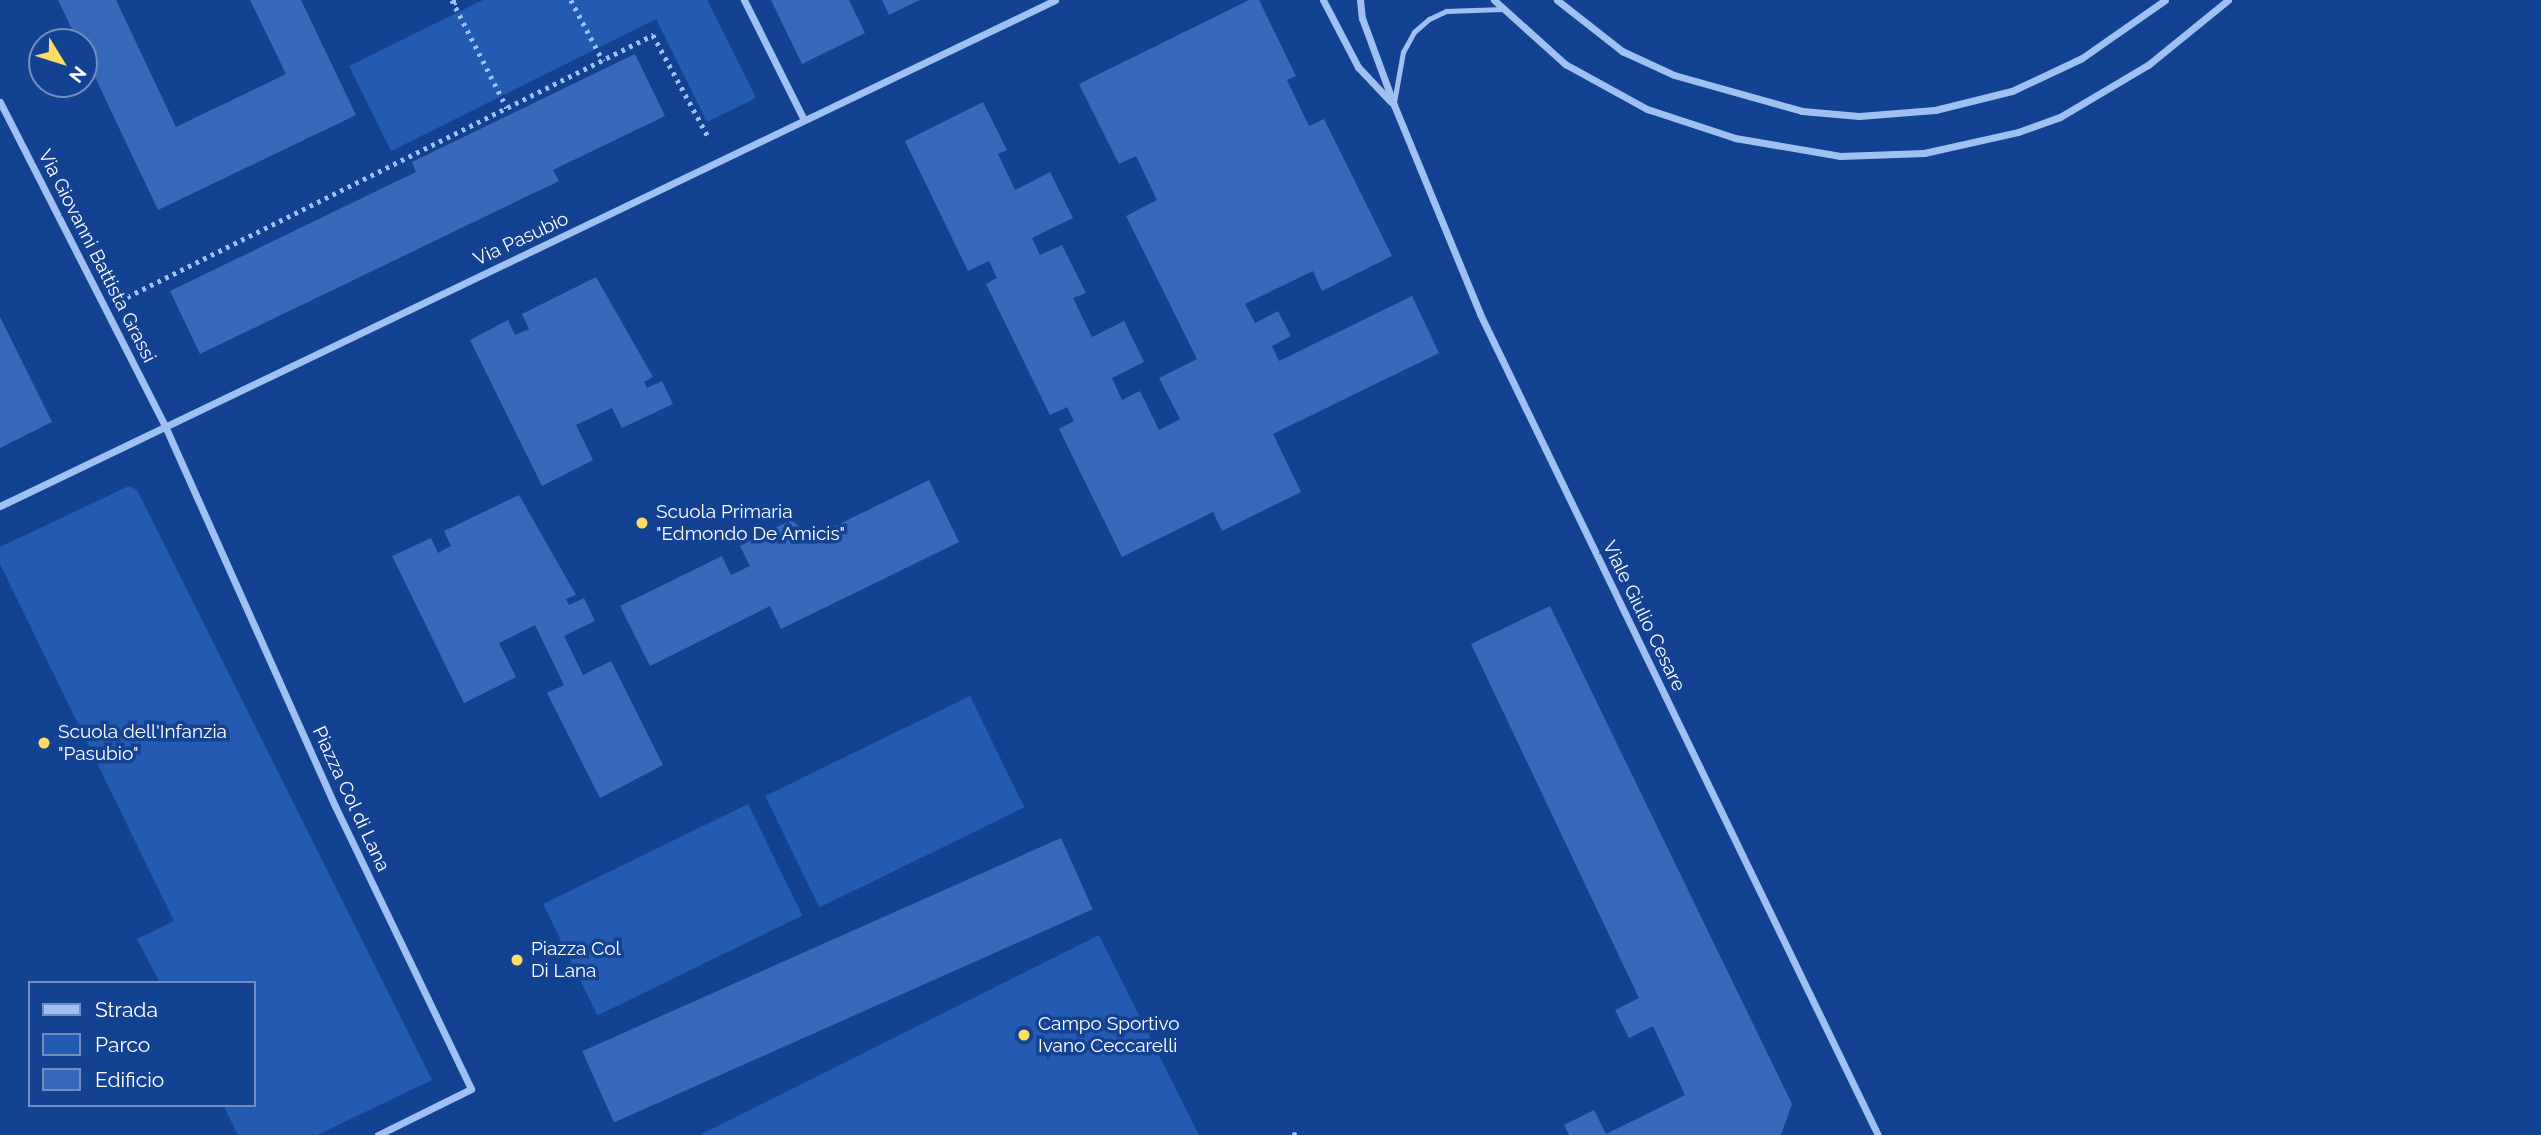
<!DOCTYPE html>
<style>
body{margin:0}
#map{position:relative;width:2541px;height:1135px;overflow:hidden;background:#134293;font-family:Raleway,sans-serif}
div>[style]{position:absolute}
.green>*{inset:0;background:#255ab2;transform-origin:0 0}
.building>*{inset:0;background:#3768ba;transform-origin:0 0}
.path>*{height:4.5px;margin-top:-2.25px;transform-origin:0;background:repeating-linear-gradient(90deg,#a1c0f2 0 3.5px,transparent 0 8.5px)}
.lane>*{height:5px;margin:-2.5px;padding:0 2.5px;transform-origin:2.5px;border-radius:2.5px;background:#a1c0f2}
.street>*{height:7px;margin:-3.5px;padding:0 3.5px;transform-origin:3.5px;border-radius:3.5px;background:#a1c0f2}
.dots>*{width:19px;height:19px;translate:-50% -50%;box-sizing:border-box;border:4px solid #134293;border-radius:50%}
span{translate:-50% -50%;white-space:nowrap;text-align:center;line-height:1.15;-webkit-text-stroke:7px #134293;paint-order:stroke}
.street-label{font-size:19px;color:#fff}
.poi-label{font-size:19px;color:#fff}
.left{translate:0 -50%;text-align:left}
.legend{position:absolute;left:28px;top:981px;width:228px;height:126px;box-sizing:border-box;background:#134293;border:2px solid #718ebe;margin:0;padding:9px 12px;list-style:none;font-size:21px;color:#fff}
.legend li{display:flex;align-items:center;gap:14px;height:35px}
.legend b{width:35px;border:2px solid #718ebe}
.north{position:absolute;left:28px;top:28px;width:70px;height:70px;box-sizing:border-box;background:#134293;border:2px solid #718ebe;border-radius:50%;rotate:128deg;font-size:19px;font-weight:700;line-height:28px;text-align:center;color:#fff}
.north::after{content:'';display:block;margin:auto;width:24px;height:32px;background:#ffdd62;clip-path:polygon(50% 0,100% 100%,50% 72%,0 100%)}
</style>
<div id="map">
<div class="green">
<div style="clip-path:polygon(483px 0,707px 0,756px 98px,707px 122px,656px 19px,391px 151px,349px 66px)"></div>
<div style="clip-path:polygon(129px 486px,137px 490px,432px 1080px,317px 1135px,238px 1135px,223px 1105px,254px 1105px,254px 983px,160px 983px,137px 939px,174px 921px,0 564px,0 547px)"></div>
<div style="left:970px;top:696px;width:124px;height:228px;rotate:64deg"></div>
<div style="left:748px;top:804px;width:124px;height:228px;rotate:64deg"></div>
<div style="clip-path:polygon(1099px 935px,1199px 1135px,700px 1135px)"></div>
</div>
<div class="building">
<div style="clip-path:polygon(58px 0,116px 0,176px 127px,286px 74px,250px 0,301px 0,356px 115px,158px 210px,84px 54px,84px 42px,78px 42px)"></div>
<div style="clip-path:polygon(771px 0,849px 0,865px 33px,802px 64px)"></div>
<div style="clip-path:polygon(882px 0,920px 0,889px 15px)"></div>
<div style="clip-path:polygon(1249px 0,1259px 0,1296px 76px,1287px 80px,1309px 126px,1324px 119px,1392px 256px,1322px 291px,1313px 271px,1245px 304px,1255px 323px,1278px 311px,1291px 336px,1272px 346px,1279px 361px,1412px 296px,1439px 353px,1273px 434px,1301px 492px,1222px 531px,1213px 512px,1122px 557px,1059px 429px,1074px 421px,1067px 407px,1050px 415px,986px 284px,997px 278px,989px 261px,968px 271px,905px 141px,983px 102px,1007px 150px,998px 154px,1015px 190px,1050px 172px,1073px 218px,1032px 238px,1040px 255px,1062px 245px,1086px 293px,1073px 298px,1092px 337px,1124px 321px,1144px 362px,1112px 378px,1122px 400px,1140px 391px,1159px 430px,1180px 419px,1159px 378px,1197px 359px,1126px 216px,1157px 200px,1136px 156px,1119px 164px,1079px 84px)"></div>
<div style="clip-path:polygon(635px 54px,665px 116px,553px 170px,559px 181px,200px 354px,170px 291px,416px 172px,412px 162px)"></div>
<div style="clip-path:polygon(596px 277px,653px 377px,644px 382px,647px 388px,662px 381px,673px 404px,622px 428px,612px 408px,576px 425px,593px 460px,542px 486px,470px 340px,508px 320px,515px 335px,529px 329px,522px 314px)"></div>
<div style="clip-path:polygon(0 317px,52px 422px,0 448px)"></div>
<div style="clip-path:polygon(929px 480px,959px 542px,781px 629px,770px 606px,650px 666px,620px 606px,722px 556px,731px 575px,750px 566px,740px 546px,791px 520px,813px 537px)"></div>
<div style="clip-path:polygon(519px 495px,576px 595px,566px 599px,569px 605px,584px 598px,595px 621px,564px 636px,583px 675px,611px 661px,663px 765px,600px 798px,547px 693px,564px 685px,535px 625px,499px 643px,516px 677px,464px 703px,392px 556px,431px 538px,438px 553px,451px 546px,444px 531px)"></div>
<div style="clip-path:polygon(1550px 606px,1792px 1104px,1781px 1135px,1569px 1135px,1564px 1125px,1594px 1110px,1606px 1134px,1685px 1095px,1653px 1026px,1629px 1038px,1615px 1010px,1639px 998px,1471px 644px)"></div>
<div style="left:1061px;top:838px;width:78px;height:524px;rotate:66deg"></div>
</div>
<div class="path">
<div style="left:452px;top:0;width:121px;rotate:63deg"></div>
<div style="left:571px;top:0;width:69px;rotate:62.3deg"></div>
<div style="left:453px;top:3px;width:8px;rotate:-23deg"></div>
<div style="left:127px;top:297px;width:588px;rotate:-26.48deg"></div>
<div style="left:653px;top:35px;width:117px;rotate:61.5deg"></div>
</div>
<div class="lane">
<div style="left:1394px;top:102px;width:51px;rotate:-79.8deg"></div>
<div style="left:1403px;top:52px;width:23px;rotate:-61deg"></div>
<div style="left:1414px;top:32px;width:20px;rotate:-41deg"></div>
<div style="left:1429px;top:19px;width:19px;rotate:-25deg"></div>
<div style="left:1446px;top:11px;width:57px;rotate:-2deg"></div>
<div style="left:1294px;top:1134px;width:1px;rotate:90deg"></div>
</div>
<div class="street">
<div style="left:744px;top:0;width:134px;rotate:63.4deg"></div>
<div style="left:1323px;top:0;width:76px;rotate:62.4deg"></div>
<div style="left:1358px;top:67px;width:48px;rotate:46.7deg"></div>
<div style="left:1360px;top:0;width:18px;rotate:84deg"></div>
<div style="left:1362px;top:18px;width:93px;rotate:69.8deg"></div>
<div style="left:1394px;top:105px;width:226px;rotate:67.6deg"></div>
<div style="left:1480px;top:314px;width:912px;rotate:64.14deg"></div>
<div style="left:1494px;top:0;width:96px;rotate:42deg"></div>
<div style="left:1565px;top:64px;width:94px;rotate:28.8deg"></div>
<div style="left:1647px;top:109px;width:93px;rotate:18.2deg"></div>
<div style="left:1735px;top:138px;width:107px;rotate:9.7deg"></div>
<div style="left:1840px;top:156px;width:84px;rotate:-2deg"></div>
<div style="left:1924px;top:153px;width:96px;rotate:-12.6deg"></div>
<div style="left:2018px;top:132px;width:45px;rotate:-19.7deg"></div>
<div style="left:2060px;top:117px;width:102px;rotate:-30.6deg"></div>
<div style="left:2148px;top:65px;width:103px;rotate:-39.1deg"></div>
<div style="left:1557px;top:0;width:83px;rotate:38.1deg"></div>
<div style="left:1622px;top:51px;width:57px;rotate:24.8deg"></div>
<div style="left:1674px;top:75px;width:133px;rotate:15.7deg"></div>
<div style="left:1802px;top:111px;width:57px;rotate:5deg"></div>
<div style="left:1859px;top:116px;width:76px;rotate:-4.5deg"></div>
<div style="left:1935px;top:110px;width:79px;rotate:-13.9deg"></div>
<div style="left:2012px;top:91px;width:77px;rotate:-25.2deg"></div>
<div style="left:2082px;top:58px;width:101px;rotate:-34.9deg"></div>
<div style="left:0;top:102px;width:364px;rotate:63deg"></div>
<div style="left:165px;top:426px;width:416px;rotate:65.9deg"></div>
<div style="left:335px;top:806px;width:314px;rotate:64.3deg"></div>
<div style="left:471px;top:1089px;width:104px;rotate:153.7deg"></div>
<div style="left:0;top:506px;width:1170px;rotate:-25.62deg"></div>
</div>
<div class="dots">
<div style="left:642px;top:523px;background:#ffdd62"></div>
<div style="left:44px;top:743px;background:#ffdd62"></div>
<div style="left:517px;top:960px;background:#ffdd62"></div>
<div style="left:1024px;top:1035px;background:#ffdd62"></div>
</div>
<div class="street-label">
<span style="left:521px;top:239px;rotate:-25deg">Via Pasubio</span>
<span style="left:97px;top:256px;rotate:63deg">Via Giovanni Battista Grassi</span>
<span style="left:1644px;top:616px;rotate:64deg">Viale Giulio Cesare</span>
<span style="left:351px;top:799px;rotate:65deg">Piazza Col di Lana</span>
</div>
<div class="poi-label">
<span class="left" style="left:656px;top:523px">Scuola Primaria<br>"Edmondo De Amicis"</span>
<span class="left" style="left:58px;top:743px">Scuola dell'Infanzia<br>"Pasubio"</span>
<span class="left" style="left:531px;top:960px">Piazza Col<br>Di Lana</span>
<span class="left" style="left:1038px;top:1035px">Campo Sportivo<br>Ivano Ceccarelli</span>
</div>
<ul class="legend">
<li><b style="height:9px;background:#a1c0f2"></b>Strada</li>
<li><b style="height:19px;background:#255ab2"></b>Parco</li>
<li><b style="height:19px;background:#3768ba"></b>Edificio</li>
</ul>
<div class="north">N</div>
</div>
